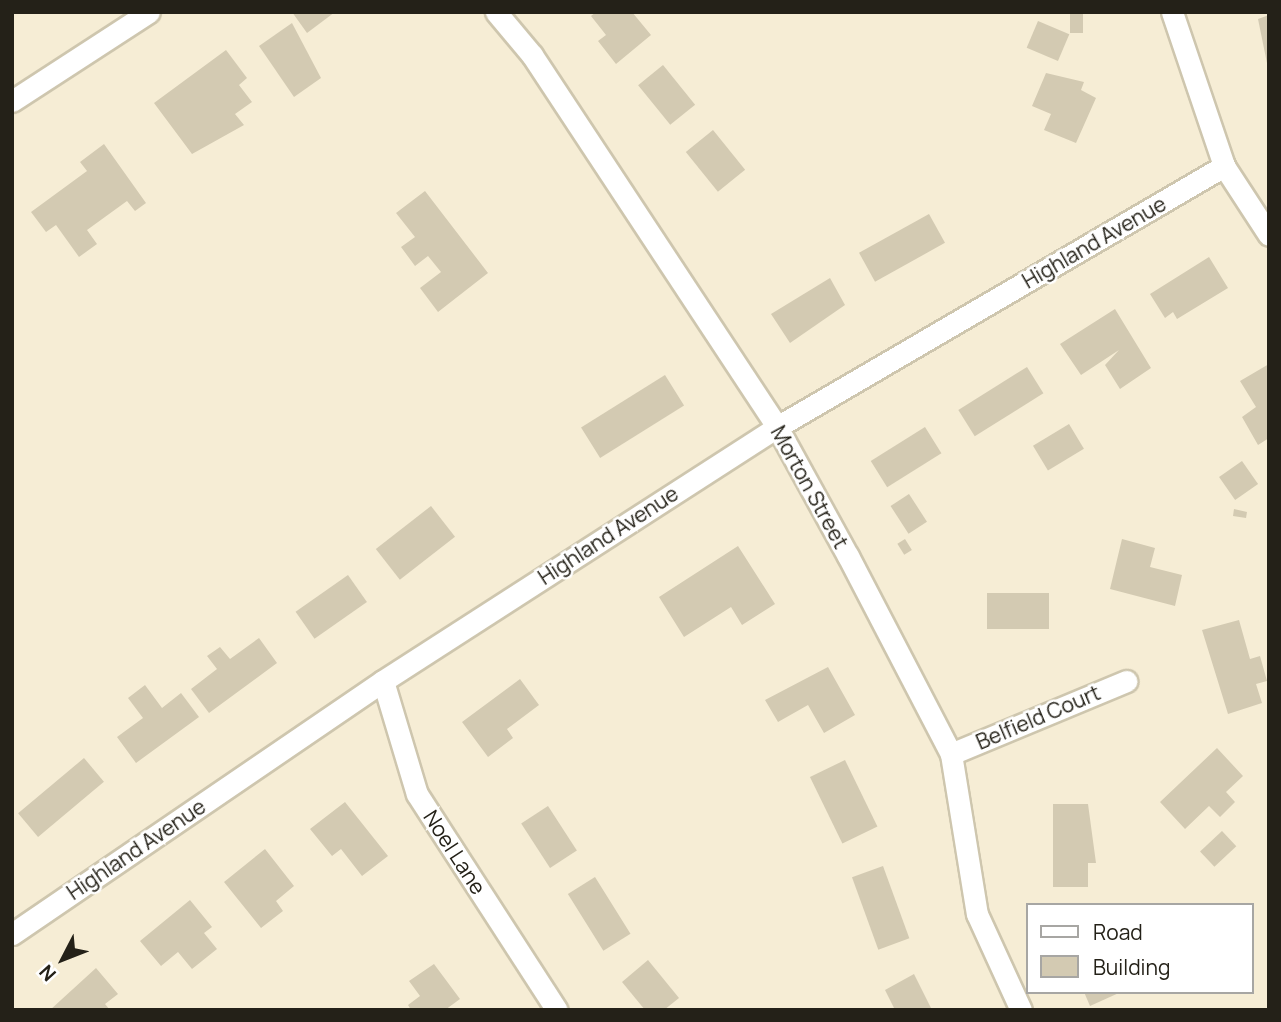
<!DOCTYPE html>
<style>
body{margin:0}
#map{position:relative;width:1281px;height:1022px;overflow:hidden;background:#f6edd5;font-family:Manrope,sans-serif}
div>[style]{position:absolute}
.building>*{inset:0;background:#d3cab2;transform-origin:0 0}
.roads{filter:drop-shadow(2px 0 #cec6ae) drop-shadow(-2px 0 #cec6ae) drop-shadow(0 2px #cec6ae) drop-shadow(0 -2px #cec6ae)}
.street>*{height:21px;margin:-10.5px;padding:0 10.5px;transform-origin:10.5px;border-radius:10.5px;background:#fff}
span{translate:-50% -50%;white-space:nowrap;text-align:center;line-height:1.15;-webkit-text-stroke:5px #fff;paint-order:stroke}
.street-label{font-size:21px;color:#242118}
.frame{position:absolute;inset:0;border:14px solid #242118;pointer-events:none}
.legend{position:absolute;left:1026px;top:903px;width:228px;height:91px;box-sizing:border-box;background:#fff;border:2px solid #a7a6a3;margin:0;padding:9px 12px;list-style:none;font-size:21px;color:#242118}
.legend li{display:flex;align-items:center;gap:14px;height:35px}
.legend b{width:35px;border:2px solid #a7a6a3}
.north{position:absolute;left:28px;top:924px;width:70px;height:70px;-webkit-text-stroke:5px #fff;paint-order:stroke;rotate:228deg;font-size:19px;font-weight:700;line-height:28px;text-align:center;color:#242118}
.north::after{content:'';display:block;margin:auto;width:24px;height:32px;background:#242118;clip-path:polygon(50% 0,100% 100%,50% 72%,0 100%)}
</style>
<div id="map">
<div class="building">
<div style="clip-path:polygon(292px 12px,335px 12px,307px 33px)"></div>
<div style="clip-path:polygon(596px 12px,632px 12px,651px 35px,616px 64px,598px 41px,606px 35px,591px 16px)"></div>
<div style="left:1070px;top:12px;width:13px;height:21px"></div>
<div style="clip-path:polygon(1269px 15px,1269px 68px,1268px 68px,1258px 19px)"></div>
<div style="left:1038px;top:21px;width:34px;height:29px;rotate:23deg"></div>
<div style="clip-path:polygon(292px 23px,321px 78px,294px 97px,259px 46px)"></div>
<div style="clip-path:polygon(226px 50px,247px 78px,239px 85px,252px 102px,235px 114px,244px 125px,192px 154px,154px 103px)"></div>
<div style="left:663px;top:65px;width:51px;height:32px;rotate:51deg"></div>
<div style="clip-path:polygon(1046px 73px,1084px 82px,1081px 90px,1096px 98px,1076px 143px,1044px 130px,1051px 114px,1032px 106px)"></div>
<div style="left:713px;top:130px;width:51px;height:35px;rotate:51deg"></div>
<div style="clip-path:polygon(104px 144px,146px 203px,135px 211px,127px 201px,87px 230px,97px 244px,79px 257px,56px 225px,46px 232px,31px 212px,87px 171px,80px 162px)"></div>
<div style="clip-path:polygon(425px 191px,488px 273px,438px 312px,420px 288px,441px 272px,428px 256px,415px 266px,401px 247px,415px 237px,396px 213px)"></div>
<div style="left:929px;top:214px;width:33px;height:80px;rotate:61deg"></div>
<div style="clip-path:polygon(1209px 257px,1228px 288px,1177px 319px,1173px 312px,1165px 318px,1150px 294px)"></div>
<div style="clip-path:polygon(830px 278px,845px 305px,790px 343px,771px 314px)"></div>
<div style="clip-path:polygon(1115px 309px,1151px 368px,1120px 389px,1105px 365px,1119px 350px,1081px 375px,1060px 344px)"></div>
<div style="clip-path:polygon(1269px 364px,1269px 438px,1258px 445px,1242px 417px,1256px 407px,1240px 381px)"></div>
<div style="left:1027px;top:367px;width:31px;height:81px;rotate:58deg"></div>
<div style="left:665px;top:375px;width:36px;height:99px;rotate:58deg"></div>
<div style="left:1069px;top:424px;width:29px;height:42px;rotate:59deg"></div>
<div style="left:925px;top:427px;width:31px;height:64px;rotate:58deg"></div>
<div style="left:1242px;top:461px;width:28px;height:28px;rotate:55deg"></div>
<div style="left:909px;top:494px;width:33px;height:22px;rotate:57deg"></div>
<div style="left:431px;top:506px;width:39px;height:70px;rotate:52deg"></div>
<div style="clip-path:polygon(1234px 509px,1247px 512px,1246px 518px,1233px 516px)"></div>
<div style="left:905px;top:539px;width:13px;height:9px;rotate:58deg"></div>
<div style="clip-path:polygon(1122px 539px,1155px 548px,1150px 567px,1182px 575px,1175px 606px,1110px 589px)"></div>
<div style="clip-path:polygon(738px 546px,775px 604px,742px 625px,731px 607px,684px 637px,659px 597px)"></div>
<div style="left:348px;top:575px;width:33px;height:64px;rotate:55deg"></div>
<div style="left:987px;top:593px;width:62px;height:36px"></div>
<div style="clip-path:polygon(1239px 620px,1250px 659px,1260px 656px,1267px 681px,1256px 684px,1262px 703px,1228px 714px,1202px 630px)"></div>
<div style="clip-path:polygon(259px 638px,277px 663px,209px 713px,191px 689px,217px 669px,207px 656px,220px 647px,230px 659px)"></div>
<div style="clip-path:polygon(828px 667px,855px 715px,824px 733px,808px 705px,778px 722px,765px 700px)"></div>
<div style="clip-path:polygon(520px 679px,539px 705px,507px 729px,513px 738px,488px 757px,462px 722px)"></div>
<div style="clip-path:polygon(145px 685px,162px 708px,181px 693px,199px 717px,136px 763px,117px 737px,143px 718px,128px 698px)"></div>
<div style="clip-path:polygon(1217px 748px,1243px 776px,1226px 792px,1235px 802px,1220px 817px,1209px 806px,1185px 829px,1160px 802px)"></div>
<div style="left:84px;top:758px;width:31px;height:86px;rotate:50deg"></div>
<div style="left:845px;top:760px;width:74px;height:39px;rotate:64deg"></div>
<div style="clip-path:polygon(345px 802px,388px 856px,362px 876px,341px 849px,332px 856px,310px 829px)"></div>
<div style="clip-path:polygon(1053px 804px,1088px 804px,1096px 863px,1088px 863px,1088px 887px,1053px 887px)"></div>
<div style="left:548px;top:806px;width:53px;height:32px;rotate:57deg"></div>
<div style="left:1222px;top:831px;width:21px;height:30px;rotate:47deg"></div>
<div style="clip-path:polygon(265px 849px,294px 886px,276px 901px,283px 911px,261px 928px,224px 882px)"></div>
<div style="left:883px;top:866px;width:77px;height:33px;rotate:70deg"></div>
<div style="left:595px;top:877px;width:67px;height:32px;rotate:58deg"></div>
<div style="clip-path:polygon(190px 900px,212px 927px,204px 933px,217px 949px,192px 969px,178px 952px,161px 966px,140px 941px)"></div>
<div style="clip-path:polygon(648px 960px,679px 998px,664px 1010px,645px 1010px,622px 982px)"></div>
<div style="clip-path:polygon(434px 964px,460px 999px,445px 1010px,411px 1010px,408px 1005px,420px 996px,409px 981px)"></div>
<div style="clip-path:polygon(96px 968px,118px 994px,105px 1004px,110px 1010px,50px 1010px)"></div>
<div style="clip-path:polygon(914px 974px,932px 1010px,895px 1010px,885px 990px)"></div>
<div style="clip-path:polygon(1084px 992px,1121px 992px,1090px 1006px)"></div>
</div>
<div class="roads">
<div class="street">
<div style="left:496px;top:12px;width:56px;rotate:50.1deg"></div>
<div style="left:532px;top:55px;width:445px;rotate:56.6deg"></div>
<div style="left:777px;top:427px;width:147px;rotate:61.2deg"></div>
<div style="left:848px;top:556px;width:223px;rotate:62.5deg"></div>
<div style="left:951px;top:754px;width:162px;rotate:80.8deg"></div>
<div style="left:977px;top:914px;width:106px;rotate:65.4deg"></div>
<div style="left:1172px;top:12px;width:163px;rotate:71.3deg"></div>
<div style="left:1224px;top:166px;width:82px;rotate:56.9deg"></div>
<div style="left:12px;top:101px;width:163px;rotate:-33deg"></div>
<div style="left:383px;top:681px;width:118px;rotate:73.3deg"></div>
<div style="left:417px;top:794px;width:257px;rotate:57.1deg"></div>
<div style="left:951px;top:754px;width:190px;rotate:-22.6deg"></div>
<div style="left:12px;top:934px;width:449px;rotate:-34.3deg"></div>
<div style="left:383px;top:681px;width:469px;rotate:-32.8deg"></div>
<div style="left:777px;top:427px;width:518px;rotate:-30.28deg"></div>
</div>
</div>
<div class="street-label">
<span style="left:1094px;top:242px;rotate:-30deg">Highland Avenue</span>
<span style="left:810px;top:487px;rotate:61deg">Morton Street</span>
<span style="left:608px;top:535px;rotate:-33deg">Highland Avenue</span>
<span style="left:1038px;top:717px;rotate:-23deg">Belfield Court</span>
<span style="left:136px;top:849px;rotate:-34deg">Highland Avenue</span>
<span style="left:455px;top:852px;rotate:57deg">Noel Lane</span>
</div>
<div class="frame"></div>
<ul class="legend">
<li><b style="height:9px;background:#fff"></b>Road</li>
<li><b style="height:19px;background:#d3cab2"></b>Building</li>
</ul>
<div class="north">N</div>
</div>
